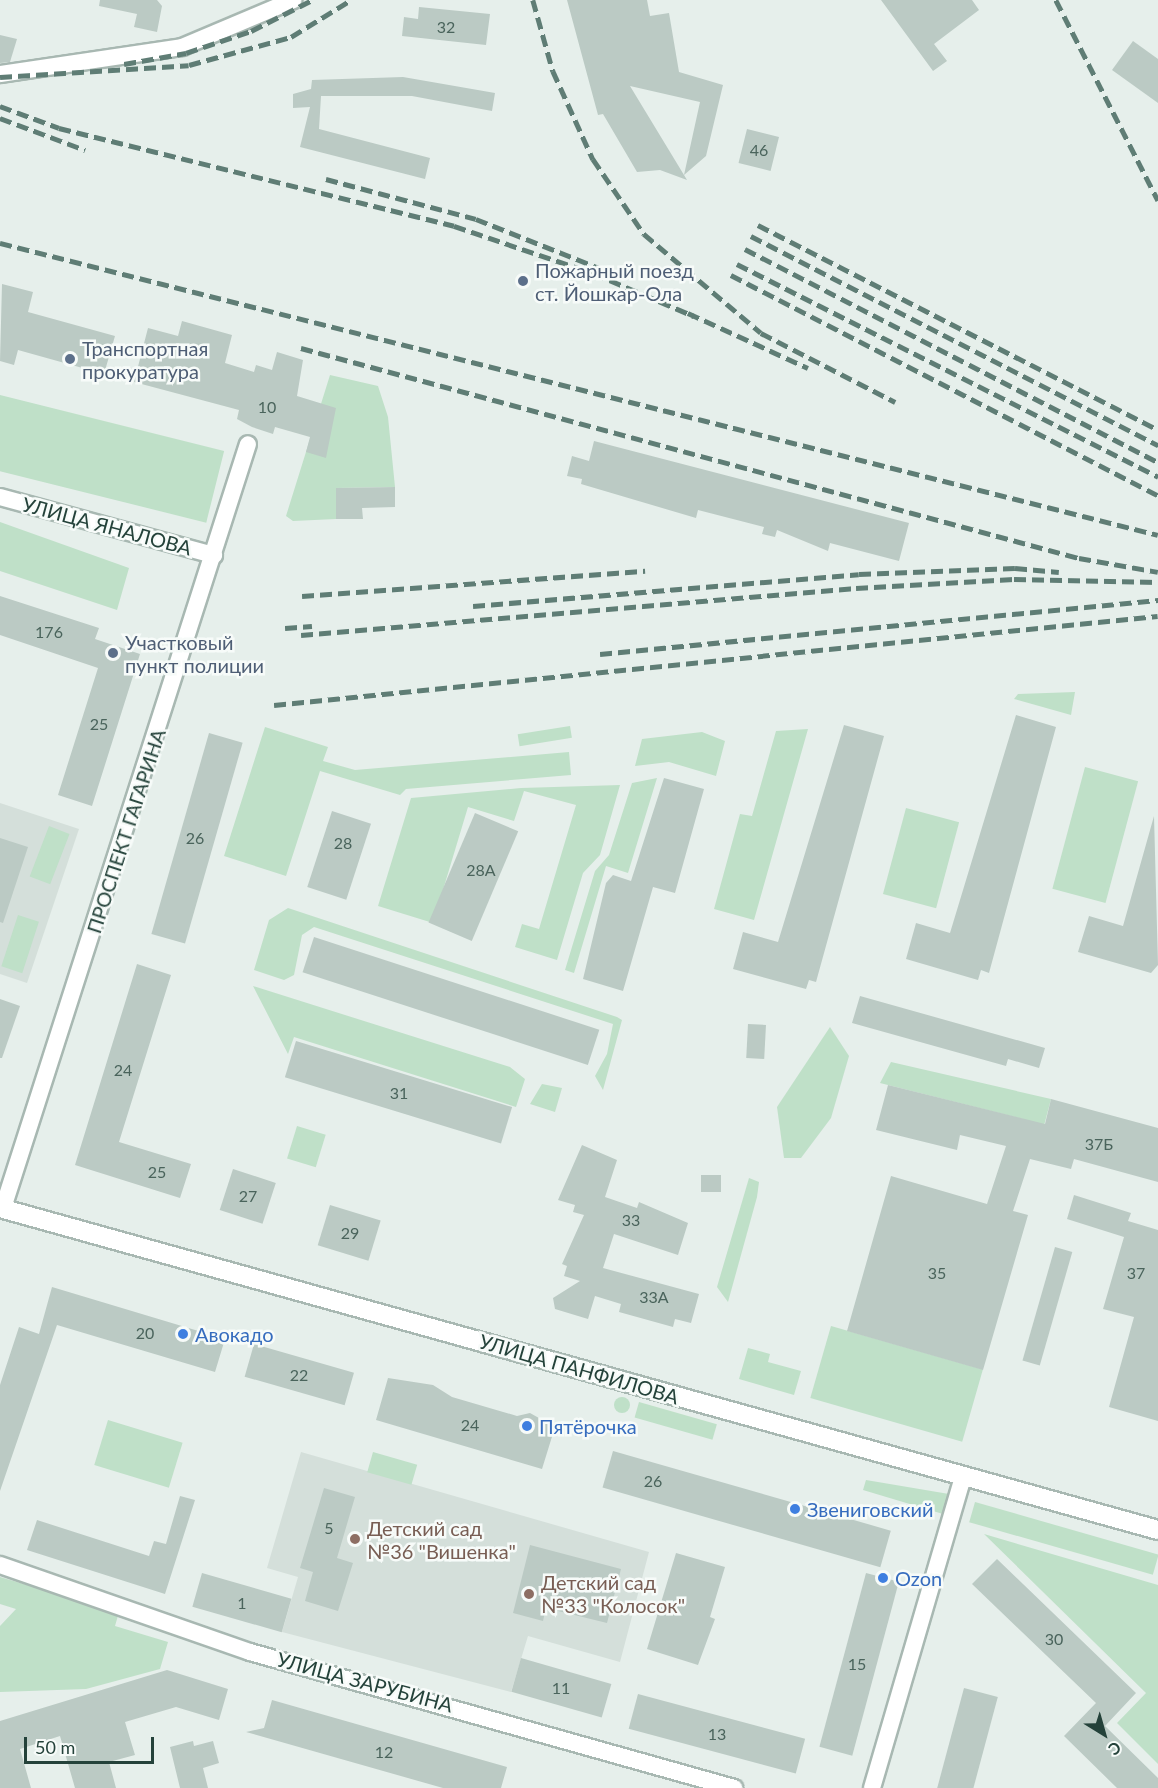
<!DOCTYPE html>
<meta charset="utf-8">
<style>
body{margin:0}
#map{position:relative;width:1158px;height:1788px;overflow:hidden;background:#e6efeb;font-family:Lato,sans-serif}
div>[style]{position:absolute}
.built>*{inset:0;background:#d4dfda}
.green>*{inset:0;background:#bfe0c8;transform-origin:0 0}
.round{border-radius:50%}
.building>*{inset:0;background:#bbcac4;transform-origin:0 0}
.roads{filter:drop-shadow(2px 0 #a8b8b2) drop-shadow(-2px 0 #a8b8b2) drop-shadow(0 2px #a8b8b2) drop-shadow(0 -2px #a8b8b2)}
.street>*{height:16px;margin:-8px;padding:0 8px;transform-origin:8px;border-radius:8px;background:#fff}
.secondary>*{height:18px;margin:-9px;padding:0 9px;transform-origin:9px;border-radius:9px;background:#fff}
.rail>*{height:4.5px;margin-top:-2.25px;transform-origin:0;background:repeating-linear-gradient(90deg,#5f7d75 0 12px,transparent 0 18px)}
.dots>*{width:16px;height:16px;translate:-50% -50%;box-sizing:border-box;border:3px solid #f7fbf9;border-radius:50%}
span{translate:-50% -50%;white-space:nowrap;text-align:center;line-height:1.15;-webkit-text-stroke:5px #f7fbf9;paint-order:stroke}
.number-label{font-size:16px;color:#4a645c}
.number-label span{-webkit-text-stroke-width:0}
.service-label{font-size:20px;color:#4e5e75}
.left{translate:0 -50%;text-align:left}
.street-label{font-size:20px;color:#24423a}
.shop-label{font-size:20px;color:#366cbe}
.education-label{font-size:20px;color:#785e54}
.north{position:absolute;left:1074px;top:1704px;width:60px;height:60px;-webkit-text-stroke:4px #f7fbf9;paint-order:stroke;rotate:143deg;font-size:16px;font-weight:700;line-height:24px;text-align:center;color:#24423a}
.north::after{content:'';display:block;margin:auto;width:21px;height:27px;background:#24423a;clip-path:polygon(50% 0,100% 100%,50% 72%,0 100%)}
.scale{position:absolute;left:24px;top:1737px;width:130px;height:27px;box-sizing:border-box;border:3px solid #24423a;border-top:0;padding-left:8px;font-size:18px;line-height:21px;white-space:nowrap;color:#24423a;-webkit-text-stroke:4px #f7fbf9;paint-order:stroke}
</style>
<div id="map">
<div class="built">
<div style="clip-path:polygon(0 803px,79px 829px,27px 983px,0 974px)"></div>
<div style="clip-path:polygon(301px 1452px,649px 1552px,620px 1662px,528px 1636px,511px 1692px,282px 1632px,298px 1577px,267px 1568px)"></div>
</div>
<div class="green">
<div style="clip-path:polygon(330px 375px,378px 386px,388px 417px,395px 487px,336px 488px,336px 519px,293px 521px,286px 516px)"></div>
<div style="left:0;top:395px;width:231px;height:74px;rotate:14deg"></div>
<div style="clip-path:polygon(0 522px,129px 568px,117px 610px,0 571px)"></div>
<div style="clip-path:polygon(1075px 692px,1071px 715px,1014px 699px,1018px 694px)"></div>
<div style="left:570px;top:726px;width:12px;height:53px;rotate:81deg"></div>
<div style="clip-path:polygon(265px 727px,328px 747px,323px 761px,355px 770px,569px 752px,571px 775px,406px 789px,400px 795px,320px 771px,286px 876px,224px 856px)"></div>
<div style="clip-path:polygon(808px 729px,754px 920px,714px 909px,740px 814px,752px 816px,776px 731px)"></div>
<div style="clip-path:polygon(702px 732px,725px 741px,716px 776px,669px 762px,635px 766px,642px 739px)"></div>
<div style="left:1085px;top:767px;width:55px;height:126px;rotate:15deg"></div>
<div style="clip-path:polygon(657px 778px,628px 873px,606px 866px,574px 973px,565px 970px,595px 871px,609px 855px,632px 783px)"></div>
<div style="clip-path:polygon(620px 785px,600px 855px,583px 873px,557px 960px,515px 947px,522px 924px,539px 929px,576px 805px,524px 791px,514px 821px,468px 807px,433px 923px,378px 906px,411px 798px,521px 788px)"></div>
<div style="left:906px;top:808px;width:55px;height:89px;rotate:15deg"></div>
<div style="left:49px;top:826px;width:22px;height:54px;rotate:21deg"></div>
<div style="clip-path:polygon(288px 908px,617px 1017px,622px 1020px,603px 1090px,595px 1076px,607px 1054px,613px 1024px,314px 927px,302px 935px,294px 975px,284px 980px,254px 970px,269px 920px)"></div>
<div style="left:18px;top:915px;width:22px;height:54px;rotate:18deg"></div>
<div style="clip-path:polygon(253px 986px,510px 1067px,525px 1079px,516px 1107px,294px 1037px,288px 1054px)"></div>
<div style="clip-path:polygon(830px 1027px,849px 1056px,831px 1118px,801px 1158px,784px 1158px,777px 1107px)"></div>
<div style="clip-path:polygon(891px 1062px,1051px 1099px,1035px 1160px,1023px 1119px,880px 1083px)"></div>
<div style="clip-path:polygon(542px 1084px,562px 1088px,555px 1112px,530px 1104px)"></div>
<div style="left:297px;top:1126px;width:30px;height:34px;rotate:17deg"></div>
<div style="clip-path:polygon(749px 1178px,759px 1182px,757px 1197px,728px 1302px,717px 1287px)"></div>
<div style="left:831px;top:1326px;width:158px;height:75px;rotate:16deg"></div>
<div style="clip-path:polygon(748px 1348px,770px 1354px,768px 1362px,801px 1371px,794px 1395px,739px 1379px)"></div>
<div class="round" style="left:614px;top:1397px;width:16px;height:16px"></div>
<div style="left:639px;top:1402px;width:81px;height:16px;rotate:16deg"></div>
<div style="left:108px;top:1420px;width:78px;height:47px;rotate:17deg"></div>
<div style="left:373px;top:1452px;width:46px;height:21px;rotate:16deg"></div>
<div style="clip-path:polygon(866px 1480px,949px 1494px,943px 1514px,863px 1490px)"></div>
<div style="left:975px;top:1502px;width:191px;height:21px;rotate:16deg"></div>
<div style="clip-path:polygon(984px 1534px,1158px 1585px,1158px 1764px,1117px 1723px,1146px 1693px)"></div>
<div style="clip-path:polygon(0 1577px,119px 1612px,115px 1626px,168px 1642px,160px 1669px,86px 1689px,0 1692px,0 1626px,16px 1609px,0 1604px)"></div>
</div>
<div class="building">
<div style="clip-path:polygon(100px 0,157px 0,162px 6px,157px 32px,134px 27px,137px 14px,99px 6px)"></div>
<div style="clip-path:polygon(evenodd,567px 0,647px 0,650px 16px,669px 13px,679px 72px,723px 85px,706px 156px,684px 175px,687px 180px,660px 170px,637px 172px,603px 114px,598px 115px,567px 0,630px 86px,700px 102px,684px 175px,630px 86px)"></div>
<div style="clip-path:polygon(881px 0,972px 0,979px 10px,934px 44px,947px 61px,933px 71px)"></div>
<div style="clip-path:polygon(419px 7px,490px 14px,486px 45px,402px 36px,404px 17px,418px 19px)"></div>
<div style="clip-path:polygon(0 35px,17px 39px,10px 62px,0 63px)"></div>
<div style="clip-path:polygon(1133px 41px,1158px 59px,1158px 103px,1112px 70px)"></div>
<div style="clip-path:polygon(403px 77px,495px 93px,492px 111px,412px 96px,321px 96px,319px 129px,430px 158px,425px 179px,300px 147px,310px 107px,293px 108px,293px 94px,311px 89px,312px 80px)"></div>
<div style="left:747px;top:129px;width:33px;height:35px;rotate:14deg"></div>
<div style="clip-path:polygon(2px 284px,33px 292px,28px 312px,115px 336px,104px 374px,18px 350px,14px 365px,0 361px)"></div>
<div style="clip-path:polygon(182px 321px,232px 335px,225px 363px,254px 372px,256px 365px,272px 370px,277px 352px,303px 360px,297px 396px,336px 408px,326px 458px,306px 452px,310px 437px,275px 427px,273px 434px,252px 427px,237px 419px,239px 410px,134px 382px,148px 328px,178px 336px)"></div>
<div style="clip-path:polygon(594px 441px,909px 523px,899px 561px,830px 543px,828px 551px,777px 530px,775px 537px,762px 534px,764px 527px,698px 510px,696px 518px,581px 484px,582px 479px,567px 476px,572px 456px,589px 461px)"></div>
<div style="clip-path:polygon(395px 487px,395px 507px,362px 508px,363px 519px,336px 519px,336px 488px)"></div>
<div style="clip-path:polygon(0 596px,99px 628px,95px 639px,140px 654px,92px 806px,58px 795px,98px 668px,0 635px)"></div>
<div style="clip-path:polygon(1016px 715px,1056px 727px,989px 973px,981px 970px,978px 980px,906px 959px,916px 923px,950px 933px)"></div>
<div style="clip-path:polygon(844px 725px,884px 736px,816px 982px,809px 980px,806px 989px,733px 969px,743px 932px,778px 942px)"></div>
<div style="left:209px;top:733px;width:35px;height:209px;rotate:16deg"></div>
<div style="clip-path:polygon(664px 778px,704px 789px,675px 893px,653px 887px,623px 991px,583px 979px,606px 883px,613px 875px,631px 881px)"></div>
<div style="left:332px;top:811px;width:41px;height:80px;rotate:18deg"></div>
<div style="left:475px;top:813px;width:47px;height:119px;rotate:23deg"></div>
<div style="clip-path:polygon(1154px 816px,1158px 965px,1151px 973px,1078px 952px,1089px 916px,1123px 926px)"></div>
<div style="clip-path:polygon(0 838px,28px 847px,3px 923px,0 922px)"></div>
<div style="left:314px;top:937px;width:300px;height:37px;rotate:18deg"></div>
<div style="clip-path:polygon(137px 964px,171px 975px,119px 1142px,191px 1164px,180px 1198px,75px 1165px)"></div>
<div style="clip-path:polygon(860px 996px,1045px 1048px,1039px 1068px,1008px 1059px,1006px 1066px,852px 1023px)"></div>
<div style="clip-path:polygon(0 999px,20px 1006px,2px 1058px,0 1058px)"></div>
<div style="left:748px;top:1024px;width:18px;height:34px;rotate:3deg"></div>
<div style="left:296px;top:1041px;width:226px;height:38px;rotate:17deg"></div>
<div style="clip-path:polygon(888px 1085px,1045px 1124px,1051px 1099px,1158px 1128px,1158px 1182px,1074px 1159px,1071px 1169px,1030px 1159px,1013px 1211px,1028px 1215px,983px 1370px,847px 1331px,891px 1176px,987px 1204px,1006px 1146px,960px 1135px,957px 1150px,876px 1130px)"></div>
<div style="clip-path:polygon(582px 1145px,617px 1160px,605px 1197px,637px 1208px,639px 1202px,688px 1223px,678px 1255px,614px 1234px,603px 1268px,699px 1294px,691px 1323px,675px 1319px,673px 1327px,619px 1312px,621px 1304px,595px 1296px,588px 1319px,555px 1309px,553px 1298px,580px 1281px,564px 1276px,567px 1266px,562px 1264px,584px 1215px,573px 1212px,575px 1205px,558px 1200px)"></div>
<div style="left:233px;top:1169px;width:45px;height:43px;rotate:18deg"></div>
<div style="left:721px;top:1175px;width:17px;height:20px;rotate:90deg"></div>
<div style="clip-path:polygon(1074px 1195px,1131px 1213px,1128px 1221px,1158px 1230px,1158px 1421px,1109px 1407px,1134px 1317px,1103px 1309px,1124px 1237px,1067px 1219px)"></div>
<div style="left:330px;top:1205px;width:53px;height:42px;rotate:17deg"></div>
<div style="left:1055px;top:1247px;width:18px;height:118px;rotate:16deg"></div>
<div style="clip-path:polygon(52px 1287px,225px 1339px,215px 1372px,57px 1325px,0 1491px,0 1385px,19px 1327px,39px 1334px)"></div>
<div style="left:254px;top:1344px;width:104px;height:34px;rotate:16deg"></div>
<div style="clip-path:polygon(388px 1378px,433px 1385px,452px 1397px,517px 1416px,530px 1413px,555px 1427px,542px 1469px,376px 1420px)"></div>
<div style="left:613px;top:1451px;width:289px;height:38px;rotate:16deg"></div>
<div style="clip-path:polygon(324px 1488px,355px 1497px,337px 1558px,353px 1563px,338px 1611px,305px 1601px,313px 1572px,300px 1568px)"></div>
<div style="clip-path:polygon(180px 1496px,195px 1500px,165px 1594px,27px 1550px,37px 1520px,149px 1556px,154px 1541px,166px 1544px)"></div>
<div style="clip-path:polygon(530px 1545px,621px 1569px,607px 1623px,546px 1608px,543px 1621px,513px 1613px)"></div>
<div style="clip-path:polygon(676px 1553px,725px 1567px,710px 1617px,715px 1619px,698px 1665px,647px 1649px)"></div>
<div style="clip-path:polygon(997px 1559px,1136px 1693px,1105px 1726px,1158px 1778px,1158px 1788px,1117px 1788px,1064px 1736px,1096px 1703px,972px 1584px)"></div>
<div style="left:202px;top:1573px;width:93px;height:35px;rotate:16deg"></div>
<div style="left:866px;top:1573px;width:34px;height:180px;rotate:15deg"></div>
<div style="left:521px;top:1658px;width:94px;height:35px;rotate:16deg"></div>
<div style="clip-path:polygon(167px 1670px,228px 1689px,219px 1720px,176px 1707px,125px 1722px,135px 1755px,109px 1762px,116px 1788px,75px 1788px,60px 1736px,20px 1749px,31px 1788px,0 1788px,0 1721px)"></div>
<div style="left:964px;top:1688px;width:35px;height:104px;rotate:15deg"></div>
<div style="left:638px;top:1694px;width:173px;height:36px;rotate:15deg"></div>
<div style="clip-path:polygon(272px 1700px,507px 1767px,501px 1788px,443px 1788px,246px 1732px,264px 1728px)"></div>
<div style="clip-path:polygon(193px 1741px,194px 1746px,213px 1741px,219px 1763px,203px 1768px,208px 1788px,180px 1788px,170px 1747px)"></div>
</div>
<div class="roads">
<div class="street">
<div style="left:0;top:74px;width:184px;rotate:-8.4deg"></div>
<div style="left:182px;top:47px;width:121px;rotate:-22.9deg"></div>
<div style="left:0;top:497px;width:222px;rotate:15.2deg"></div>
<div style="left:3px;top:1208px;width:802px;rotate:-72.22deg"></div>
<div style="left:0;top:1565px;width:265px;rotate:19.2deg"></div>
<div style="left:250px;top:1652px;width:503px;rotate:15.69deg"></div>
<div style="left:872px;top:1788px;width:325px;rotate:-73.7deg"></div>
</div>
<div class="secondary">
<div style="left:0;top:1208px;width:1202px;rotate:15.54deg"></div>
</div>
</div>
<div class="rail">
<div style="left:533px;top:0;width:74px;rotate:74.3deg"></div>
<div style="left:553px;top:71px;width:97px;rotate:65.6deg"></div>
<div style="left:593px;top:159px;width:91px;rotate:55.8deg"></div>
<div style="left:644px;top:234px;width:153px;rotate:40.2deg"></div>
<div style="left:761px;top:333px;width:151px;rotate:27.2deg"></div>
<div style="left:1056px;top:0;width:225px;rotate:63deg"></div>
<div style="left:124px;top:64px;width:63px;rotate:-10.1deg"></div>
<div style="left:186px;top:53px;width:69px;rotate:-18.7deg"></div>
<div style="left:251px;top:31px;width:68px;rotate:-26.9deg"></div>
<div style="left:0;top:77px;width:189px;rotate:-3.6deg"></div>
<div style="left:189px;top:65px;width:106px;rotate:-15.4deg"></div>
<div style="left:291px;top:37px;width:70px;rotate:-31.7deg"></div>
<div style="left:0;top:106px;width:63px;rotate:20.4deg"></div>
<div style="left:59px;top:128px;width:407px;rotate:13.9deg"></div>
<div style="left:454px;top:226px;width:147px;rotate:18.7deg"></div>
<div style="left:593px;top:273px;width:110px;rotate:23.1deg"></div>
<div style="left:0;top:118px;width:91px;rotate:20.6deg"></div>
<div style="left:326px;top:179px;width:155px;rotate:14.9deg"></div>
<div style="left:476px;top:219px;width:132px;rotate:21.7deg"></div>
<div style="left:758px;top:225px;width:449px;rotate:27.1deg"></div>
<div style="left:751px;top:236px;width:458px;rotate:27.2deg"></div>
<div style="left:0;top:243px;width:1194px;rotate:14.15deg"></div>
<div style="left:745px;top:249px;width:465px;rotate:27.3deg"></div>
<div style="left:737px;top:264px;width:472px;rotate:26.8deg"></div>
<div style="left:731px;top:275px;width:480px;rotate:27.3deg"></div>
<div style="left:688px;top:313px;width:132px;rotate:24.6deg"></div>
<div style="left:301px;top:348px;width:806px;rotate:15.11deg"></div>
<div style="left:1079px;top:558px;width:80px;rotate:10deg"></div>
<div style="left:302px;top:596px;width:344px;rotate:-4.2deg"></div>
<div style="left:473px;top:606px;width:387px;rotate:-4.7deg"></div>
<div style="left:859px;top:574px;width:156px;rotate:-2.2deg"></div>
<div style="left:1015px;top:568px;width:44px;rotate:5.2deg"></div>
<div style="left:285px;top:628px;width:27px;rotate:-4deg"></div>
<div style="left:301px;top:635px;width:557px;rotate:-4.84deg"></div>
<div style="left:856px;top:588px;width:158px;rotate:-3.3deg"></div>
<div style="left:1014px;top:579px;width:144px;rotate:1.2deg"></div>
<div style="left:600px;top:654px;width:561px;rotate:-5.53deg"></div>
<div style="left:274px;top:705px;width:888px;rotate:-5.75deg"></div>
</div>
<div class="dots">
<div style="left:523px;top:281px;background:#5c6f8a"></div>
<div style="left:70px;top:359px;background:#5c6f8a"></div>
<div style="left:113px;top:653px;background:#5c6f8a"></div>
<div style="left:183px;top:1334px;background:#3f7fe0"></div>
<div style="left:527px;top:1426px;background:#3f7fe0"></div>
<div style="left:795px;top:1509px;background:#3f7fe0"></div>
<div style="left:355px;top:1539px;background:#8d6e63"></div>
<div style="left:883px;top:1578px;background:#3f7fe0"></div>
<div style="left:529px;top:1594px;background:#8d6e63"></div>
</div>
<div class="number-label">
<span style="left:446px;top:27px">32</span>
<span style="left:759px;top:150px">46</span>
<span style="left:267px;top:407px">10</span>
<span style="left:49px;top:632px">176</span>
<span style="left:99px;top:724px">25</span>
<span style="left:195px;top:838px">26</span>
<span style="left:343px;top:843px">28</span>
<span style="left:481px;top:870px">28А</span>
<span style="left:123px;top:1070px">24</span>
<span style="left:399px;top:1093px">31</span>
<span style="left:1099px;top:1144px">37Б</span>
<span style="left:157px;top:1172px">25</span>
<span style="left:248px;top:1196px">27</span>
<span style="left:631px;top:1220px">33</span>
<span style="left:350px;top:1233px">29</span>
<span style="left:937px;top:1273px">35</span>
<span style="left:1136px;top:1273px">37</span>
<span style="left:654px;top:1297px">33А</span>
<span style="left:145px;top:1333px">20</span>
<span style="left:299px;top:1375px">22</span>
<span style="left:470px;top:1425px">24</span>
<span style="left:653px;top:1481px">26</span>
<span style="left:329px;top:1528px">5</span>
<span style="left:242px;top:1603px">1</span>
<span style="left:1054px;top:1639px">30</span>
<span style="left:857px;top:1664px">15</span>
<span style="left:561px;top:1688px">11</span>
<span style="left:717px;top:1734px">13</span>
<span style="left:384px;top:1752px">12</span>
</div>
<div class="service-label">
<span class="left" style="left:535px;top:282px">Пожарный поезд<br>ст. Йошкар-Ола</span>
<span class="left" style="left:82px;top:360px">Транспортная<br>прокуратура</span>
<span class="left" style="left:125px;top:654px">Участковый<br>пункт полиции</span>
</div>
<div class="street-label">
<span style="left:107px;top:526px;rotate:15deg">УЛИЦА ЯНАЛОВА</span>
<span style="left:126px;top:831px;rotate:-72deg">ПРОСПЕКТ ГАГАРИНА</span>
<span style="left:579px;top:1369px;rotate:16deg">УЛИЦА ПАНФИЛОВА</span>
<span style="left:365px;top:1682px;rotate:15deg">УЛИЦА ЗАРУБИНА</span>
</div>
<div class="shop-label">
<span class="left" style="left:195px;top:1334px">Авокадо</span>
<span class="left" style="left:539px;top:1426px">Пятёрочка</span>
<span class="left" style="left:807px;top:1509px">Звениговский</span>
<span class="left" style="left:895px;top:1578px">Ozon</span>
</div>
<div class="education-label">
<span class="left" style="left:367px;top:1540px">Детский сад<br>№36 "Вишенка"</span>
<span class="left" style="left:541px;top:1594px">Детский сад<br>№33 "Колосок"</span>
</div>
<div class="north">С</div>
<div class="scale">50 m</div>
</div>
